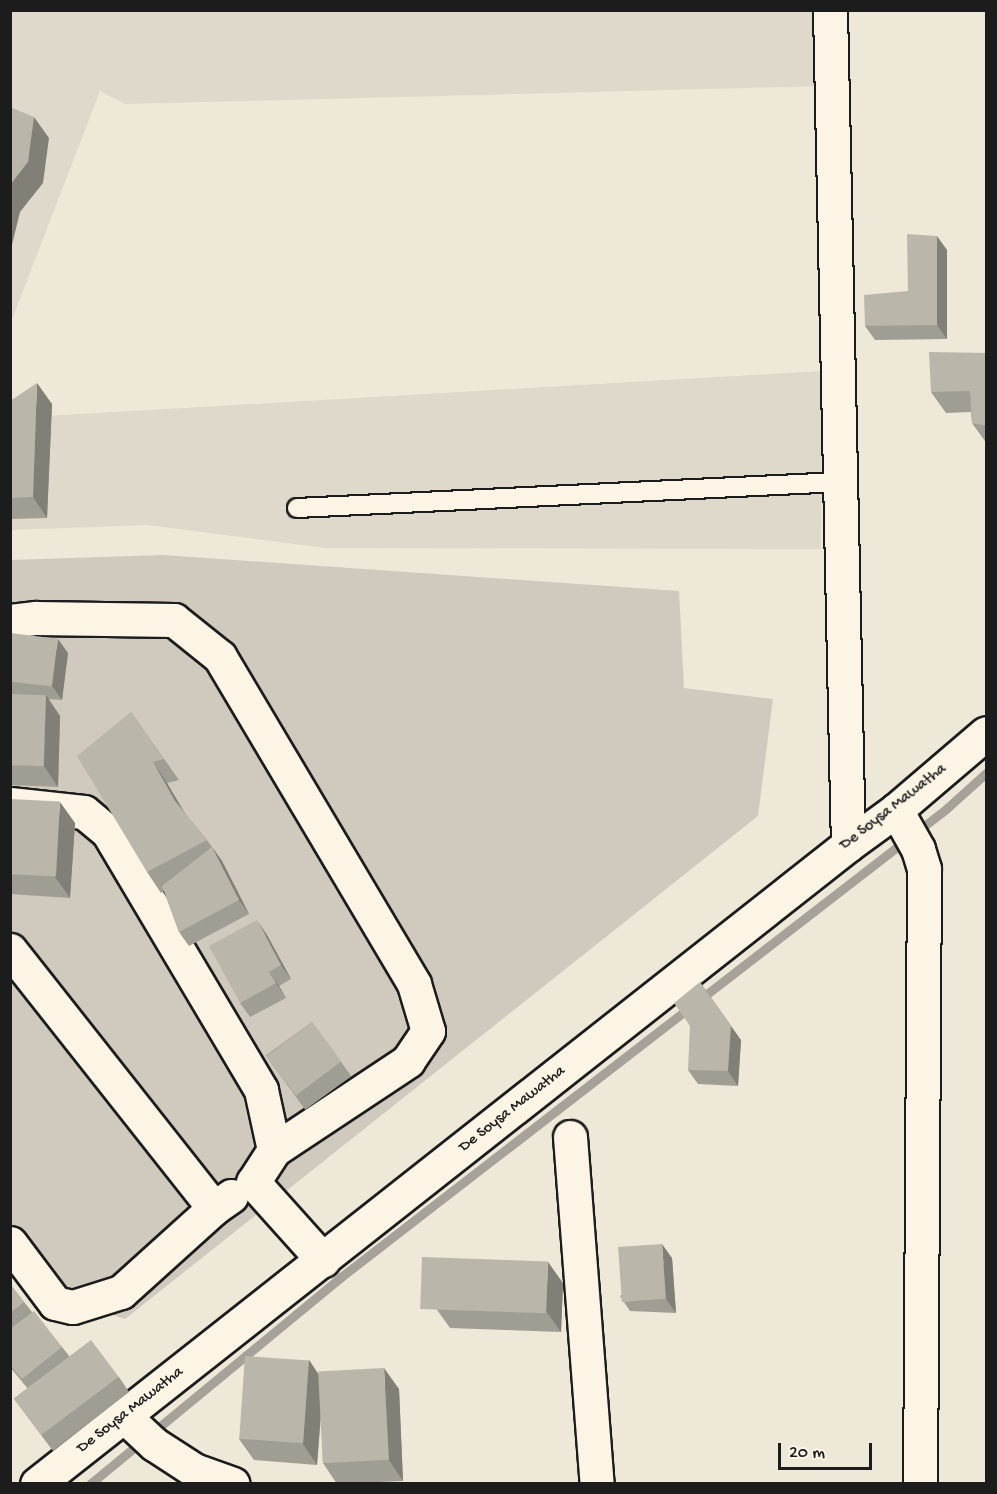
<!DOCTYPE html>
<style>
body{margin:0}
#map{position:relative;width:997px;height:1494px;overflow:hidden;background:#eee8d9;font-family:"Gochi Hand",sans-serif}
div>[style]{position:absolute}
.built>*{inset:0;background:#ded9cb}
.green>*{inset:0;background:#cfcabd}
.stream>*{height:9px;margin:-4.5px;padding:0 4.5px;transform-origin:4.5px;border-radius:4.5px;background:#a7a299}
.roads{filter:drop-shadow(2px 0 #1c1c1c) drop-shadow(-2px 0 #1c1c1c) drop-shadow(0 2px #1c1c1c) drop-shadow(0 -2px #1c1c1c)}
.service>*{height:18px;margin:-9px;padding:0 9px;transform-origin:9px;border-radius:9px;background:#fcf5e5}
.minor>*{height:33px;margin:-16.5px;padding:0 16.5px;transform-origin:16.5px;border-radius:16.5px;background:#fcf5e5}
.wall>*{inset:0;background:#a09d92;transform-origin:0 0}
.shaded-wall>*{inset:0;background:#827f77}
.building>*{inset:0;background:#bab6aa;transform-origin:0 0}
span{translate:-50% -50%;white-space:nowrap;text-align:center;line-height:1.15;-webkit-text-stroke:4.5px #fcf5e5;paint-order:stroke}
.street-label{font-size:16px;color:#1c1c1c}
.frame{position:absolute;inset:0;border:12px solid #1c1c1c;pointer-events:none}
.scale{position:absolute;left:778px;top:1443px;width:94px;height:27px;box-sizing:border-box;border:3px solid #1c1c1c;border-top:0;padding-left:8px;font-size:18px;line-height:21px;white-space:nowrap;color:#1c1c1c;-webkit-text-stroke:4px #fcf5e5;paint-order:stroke}
</style>
<div id="map">
<div class="built">
<div style="clip-path:polygon(11px 11px,825px 11px,827px 86px,125px 104px,100px 91px,11px 322px)"></div>
<div style="clip-path:polygon(822px 371px,821px 549px,325px 548px,147px 525px,11px 530px,11px 418px)"></div>
</div>
<div class="green">
<div style="clip-path:polygon(163px 555px,679px 591px,684px 688px,773px 699px,758px 816px,125px 1319px,17px 1283px,10px 1274px,10px 560px)"></div>
</div>
<div class="stream">
<div style="left:90px;top:1484px;width:325px;rotate:-39.5deg"></div>
<div style="left:341px;top:1277px;width:765px;rotate:-37.72deg"></div>
<div style="left:946px;top:809px;width:54px;rotate:-42deg"></div>
</div>
<div class="roads">
<div class="service">
<div style="left:297px;top:508px;width:544px;rotate:-2.74deg"></div>
</div>
<div class="minor">
<div style="left:830px;top:10px;width:835px;rotate:88.77deg"></div>
<div style="left:10px;top:621px;width:26px;rotate:-7deg"></div>
<div style="left:36px;top:618px;width:138px;rotate:0.8deg"></div>
<div style="left:174px;top:620px;width:59px;rotate:38.8deg"></div>
<div style="left:220px;top:657px;width:380px;rotate:59.3deg"></div>
<div style="left:414px;top:984px;width:49px;rotate:73.4deg"></div>
<div style="left:428px;top:1031px;width:36px;rotate:124deg"></div>
<div style="left:408px;top:1061px;width:161px;rotate:146.4deg"></div>
<div style="left:10px;top:804px;width:74px;rotate:6.2deg"></div>
<div style="left:84px;top:812px;width:31px;rotate:40deg"></div>
<div style="left:108px;top:832px;width:300px;rotate:59.3deg"></div>
<div style="left:261px;top:1090px;width:61px;rotate:77.8deg"></div>
<div style="left:274px;top:1150px;width:38px;rotate:123deg"></div>
<div style="left:253px;top:1182px;width:105px;rotate:48.1deg"></div>
<div style="left:896px;top:810px;width:45px;rotate:60.6deg"></div>
<div style="left:918px;top:849px;width:21px;rotate:73deg"></div>
<div style="left:924px;top:869px;width:615px;rotate:90.37deg"></div>
<div style="left:10px;top:950px;width:329px;rotate:51.7deg"></div>
<div style="left:570px;top:1137px;width:348px;rotate:85.6deg"></div>
<div style="left:10px;top:1243px;width:75px;rotate:53.1deg"></div>
<div style="left:55px;top:1303px;width:18px;rotate:13deg"></div>
<div style="left:73px;top:1307px;width:50px;rotate:-17.4deg"></div>
<div style="left:121px;top:1292px;width:125px;rotate:-42.1deg"></div>
<div style="left:214px;top:1208px;width:21px;rotate:-35deg"></div>
<div style="left:125px;top:1417px;width:40px;rotate:43deg"></div>
<div style="left:154px;top:1444px;width:48px;rotate:33deg"></div>
<div style="left:194px;top:1470px;width:41px;rotate:19.7deg"></div>
<div style="left:37px;top:1484px;width:1032px;rotate:-38.24deg"></div>
<div style="left:848px;top:845px;width:59px;rotate:-36.1deg"></div>
<div style="left:896px;top:810px;width:118px;rotate:-40.5deg"></div>
</div>
</div>
<div class="wall">
<div style="clip-path:polygon(947px 250px,947px 339px,875px 340px,865px 326px,908px 291px)"></div>
<div style="clip-path:polygon(987px 353px,987px 444px,972px 423px,971px 412px,946px 413px,931px 392px)"></div>
<div style="clip-path:polygon(10px 401px,52px 404px,47px 518px,10px 519px)"></div>
<div style="clip-path:polygon(10px 633px,68px 653px,62px 700px,48px 699px,60px 716px,58px 787px,10px 785px,10px 694px,12px 694px,10px 693px)"></div>
<div style="clip-path:polygon(131px 712px,179px 780px,167px 783px,184px 812px,207px 840px,222px 861px,249px 914px,189px 946px,179px 932px,164px 891px,161px 893px,147px 872px)"></div>
<div style="clip-path:polygon(10px 799px,75px 823px,70px 898px,10px 894px)"></div>
<div style="clip-path:polygon(267px 935px,291px 979px,279px 986px,286px 998px,250px 1017px,240px 1003px)"></div>
<div style="left:312px;top:1022px;width:67px;height:57px;rotate:54deg"></div>
<div style="clip-path:polygon(741px 1040px,738px 1086px,698px 1084px,688px 1070px)"></div>
<div style="clip-path:polygon(672px 1258px,676px 1313px,630px 1311px,620px 1296px)"></div>
<div style="clip-path:polygon(563px 1283px,561px 1332px,450px 1328px,435px 1307px)"></div>
<div style="clip-path:polygon(10px 1284px,32px 1312px,62px 1347px,70px 1357px,119px 1377px,129px 1392px,53px 1451px,15px 1400px,28px 1389px,10px 1367px)"></div>
<div style="clip-path:polygon(309px 1360px,318px 1374px,399px 1389px,403px 1481px,337px 1484px,323px 1463px,321px 1417px,317px 1465px,254px 1460px,239px 1439px)"></div>
</div>
<div class="shaded-wall">
<div style="clip-path:polygon(34px 117px,49px 138px,43px 183px,20px 212px,10px 253px,10px 185px)"></div>
<div style="clip-path:polygon(937px 236px,947px 250px,947px 339px,937px 325px)"></div>
<div style="clip-path:polygon(37px 383px,52px 404px,47px 518px,33px 497px)"></div>
<div style="clip-path:polygon(58px 639px,68px 653px,62px 700px,52px 686px)"></div>
<div style="clip-path:polygon(46px 695px,60px 716px,58px 787px,44px 766px)"></div>
<div style="clip-path:polygon(153px 762px,167px 783px,190px 822px,175px 801px)"></div>
<div style="clip-path:polygon(60px 802px,75px 823px,70px 898px,55px 877px)"></div>
<div style="clip-path:polygon(212px 847px,222px 861px,249px 914px,239px 900px)"></div>
<div style="clip-path:polygon(257px 920px,267px 935px,291px 979px,281px 965px)"></div>
<div style="clip-path:polygon(269px 972px,279px 986px,286px 998px,276px 983px)"></div>
<div style="clip-path:polygon(700px 982px,741px 1040px,738px 1086px,728px 1071px)"></div>
<div style="clip-path:polygon(662px 1244px,672px 1258px,676px 1313px,666px 1299px)"></div>
<div style="clip-path:polygon(548px 1262px,563px 1283px,561px 1332px,546px 1311px)"></div>
<div style="clip-path:polygon(309px 1360px,323px 1381px,317px 1465px,303px 1444px)"></div>
<div style="clip-path:polygon(384px 1368px,399px 1389px,403px 1481px,389px 1460px)"></div>
</div>
<div class="building">
<div style="clip-path:polygon(10px 107px,34px 117px,28px 162px,10px 185px)"></div>
<div style="clip-path:polygon(907px 234px,937px 236px,937px 325px,865px 326px,864px 295px,908px 291px)"></div>
<div style="clip-path:polygon(929px 352px,987px 353px,987px 426px,972px 423px,970px 391px,931px 392px)"></div>
<div style="clip-path:polygon(37px 383px,33px 497px,10px 498px,10px 401px)"></div>
<div style="left:10px;top:633px;width:48px;height:48px;rotate:7deg"></div>
<div style="left:10px;top:694px;width:36px;height:71px;rotate:2deg"></div>
<div style="clip-path:polygon(131px 712px,164px 759px,153px 762px,175px 801px,207px 840px,147px 872px,77px 756px)"></div>
<div style="left:10px;top:799px;width:50px;height:75px;rotate:3deg"></div>
<div style="clip-path:polygon(212px 847px,239px 900px,179px 932px,162px 886px)"></div>
<div style="clip-path:polygon(257px 920px,281px 965px,269px 972px,276px 983px,240px 1003px,209px 946px)"></div>
<div style="clip-path:polygon(700px 982px,731px 1026px,728px 1071px,688px 1070px,690px 1026px,674px 1003px)"></div>
<div style="left:312px;top:1022px;width:49px;height:57px;rotate:53deg"></div>
<div style="left:662px;top:1244px;width:55px;height:44px;rotate:86deg"></div>
<div style="left:422px;top:1257px;width:126px;height:52px;rotate:2deg"></div>
<div style="clip-path:polygon(10px 1284px,24px 1302px,10px 1313px)"></div>
<div style="clip-path:polygon(34px 1311px,62px 1347px,22px 1379px,10px 1365px,10px 1329px)"></div>
<div style="left:91px;top:1340px;width:46px;height:97px;rotate:53deg"></div>
<div style="left:245px;top:1356px;width:64px;height:83px;rotate:4deg"></div>
<div style="left:384px;top:1368px;width:92px;height:66px;rotate:87deg"></div>
</div>
<div class="street-label">
<span style="left:894px;top:808px;rotate:-38deg">De Soysa Mawatha</span>
<span style="left:513px;top:1110px;rotate:-38deg">De Soysa Mawatha</span>
<span style="left:131px;top:1411px;rotate:-38deg">De Soysa Mawatha</span>
</div>
<div class="frame"></div>
<div class="scale">20 m</div>
</div>
